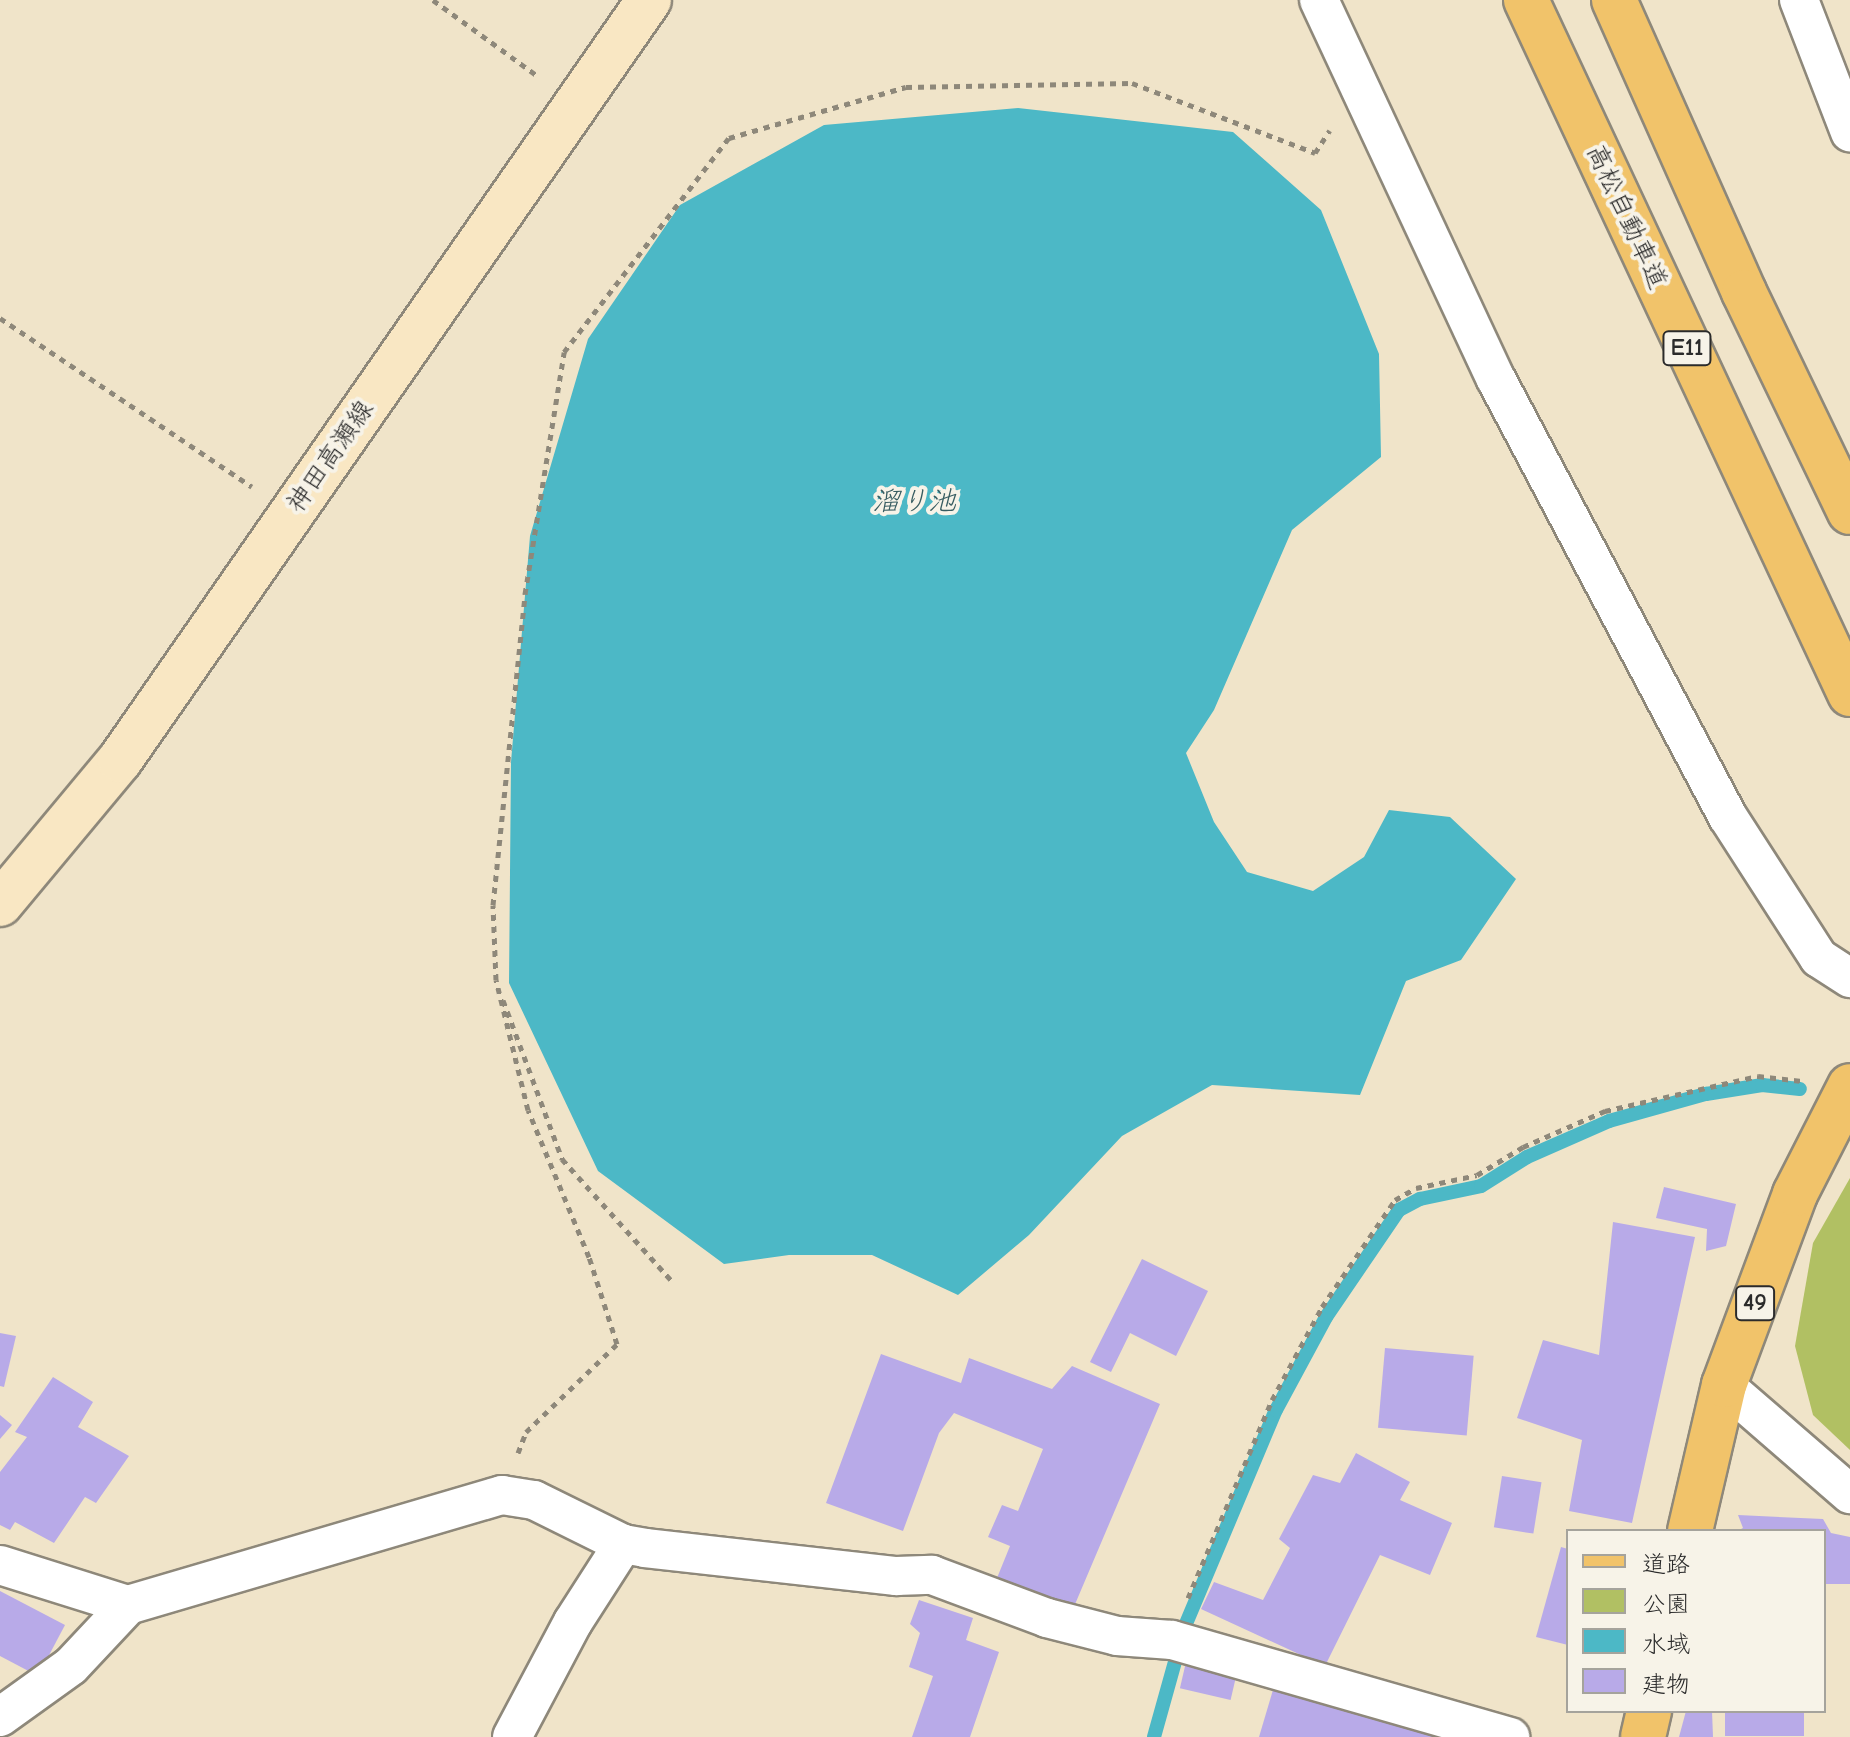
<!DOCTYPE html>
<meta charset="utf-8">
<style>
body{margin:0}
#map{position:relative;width:1850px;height:1737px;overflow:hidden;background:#f0e4c9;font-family:"Comic Neue","Klee One",sans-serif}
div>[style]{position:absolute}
.green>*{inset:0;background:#b1c063}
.water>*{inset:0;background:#4cb8c6}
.stream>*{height:14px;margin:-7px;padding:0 7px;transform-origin:7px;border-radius:7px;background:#4cb8c6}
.building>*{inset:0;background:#b8aae8;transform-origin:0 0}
.path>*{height:5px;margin-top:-2.5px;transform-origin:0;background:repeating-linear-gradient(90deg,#8e887a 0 6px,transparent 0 12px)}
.roads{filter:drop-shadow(2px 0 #8e887a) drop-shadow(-2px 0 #8e887a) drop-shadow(0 2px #8e887a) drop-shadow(0 -2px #8e887a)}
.minor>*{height:38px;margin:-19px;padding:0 19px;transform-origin:19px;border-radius:19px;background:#fff}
.secondary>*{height:44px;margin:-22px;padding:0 22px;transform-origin:22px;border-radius:22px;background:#f9e7c3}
.primary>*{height:44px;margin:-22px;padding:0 22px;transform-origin:22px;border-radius:22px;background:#f1c36a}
.motorway>*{height:44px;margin:-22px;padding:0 22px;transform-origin:22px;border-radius:22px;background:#f1c36a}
span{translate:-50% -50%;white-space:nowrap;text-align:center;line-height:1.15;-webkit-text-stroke:8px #f7f3e8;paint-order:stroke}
.shield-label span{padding:2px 6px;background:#f7f3e8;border:2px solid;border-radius:6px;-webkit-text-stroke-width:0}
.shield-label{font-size:24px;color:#2b2b2b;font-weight:700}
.street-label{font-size:26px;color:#2b2b2b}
.water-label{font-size:28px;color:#375c61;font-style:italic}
.legend{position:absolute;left:1566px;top:1529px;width:260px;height:184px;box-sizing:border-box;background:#f7f3e8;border:2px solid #a5a39c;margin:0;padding:10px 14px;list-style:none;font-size:24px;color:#2b2b2b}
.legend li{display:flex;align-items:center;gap:16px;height:40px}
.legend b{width:40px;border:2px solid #a5a39c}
</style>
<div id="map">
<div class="green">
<div style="clip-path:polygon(1850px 1178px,1850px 1450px,1813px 1415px,1795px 1346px,1813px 1243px)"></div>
</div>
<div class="water">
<div style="clip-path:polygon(1018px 108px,1233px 132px,1321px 210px,1379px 354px,1381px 457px,1292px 530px,1214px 710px,1186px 753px,1214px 822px,1247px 872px,1313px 891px,1364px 857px,1389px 810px,1450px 817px,1516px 879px,1461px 960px,1406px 981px,1360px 1095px,1212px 1085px,1122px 1136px,1029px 1235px,958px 1295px,872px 1255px,789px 1255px,724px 1264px,598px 1171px,509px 983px,511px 762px,530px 536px,588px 339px,680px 205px,824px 125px)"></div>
</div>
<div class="stream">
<div style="left:1154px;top:1737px;width:115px;rotate:-74.4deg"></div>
<div style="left:1185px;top:1626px;width:234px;rotate:-67.2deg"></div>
<div style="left:1276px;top:1410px;width:106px;rotate:-61.7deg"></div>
<div style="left:1326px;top:1317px;width:130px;rotate:-55.7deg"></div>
<div style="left:1399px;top:1210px;width:24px;rotate:-28deg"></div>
<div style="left:1420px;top:1199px;width:62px;rotate:-12deg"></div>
<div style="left:1481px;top:1186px;width:54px;rotate:-32.2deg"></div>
<div style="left:1527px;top:1157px;width:90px;rotate:-23.7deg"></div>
<div style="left:1609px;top:1121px;width:101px;rotate:-15.6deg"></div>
<div style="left:1706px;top:1094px;width:57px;rotate:-9.1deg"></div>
<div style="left:1762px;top:1085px;width:38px;rotate:6deg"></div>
</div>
<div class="building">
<div style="clip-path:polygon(1664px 1187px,1736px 1204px,1726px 1246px,1706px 1251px,1707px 1229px,1656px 1218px)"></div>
<div style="clip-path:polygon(1613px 1222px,1695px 1237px,1632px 1523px,1569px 1511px,1582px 1440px,1517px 1418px,1543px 1340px,1599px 1355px)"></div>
<div style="clip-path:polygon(1142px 1259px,1208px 1291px,1176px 1356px,1130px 1333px,1111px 1372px,1090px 1362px)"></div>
<div style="clip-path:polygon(0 1333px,16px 1336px,4px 1387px,0 1386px)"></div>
<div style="left:1385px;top:1348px;width:89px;height:80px;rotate:5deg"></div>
<div style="clip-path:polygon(881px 1354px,961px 1383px,969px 1358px,1052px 1389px,1072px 1366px,1160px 1404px,1073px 1609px,997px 1578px,1010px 1546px,988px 1537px,1002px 1505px,1018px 1511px,1043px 1449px,954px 1413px,939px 1433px,903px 1531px,826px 1503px)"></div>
<div style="clip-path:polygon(53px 1377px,93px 1402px,78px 1427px,129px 1456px,96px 1503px,85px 1497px,54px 1543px,15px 1522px,10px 1530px,0 1525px,0 1472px,27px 1437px,15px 1432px)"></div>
<div style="clip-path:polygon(0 1415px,12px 1425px,0 1439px)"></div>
<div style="clip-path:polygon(1356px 1453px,1410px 1482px,1400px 1500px,1452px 1523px,1430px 1575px,1380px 1555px,1325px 1666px,1201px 1609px,1214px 1582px,1263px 1600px,1290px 1548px,1279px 1539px,1313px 1475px,1340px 1483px)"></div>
<div style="left:1502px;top:1476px;width:40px;height:52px;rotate:9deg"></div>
<div style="clip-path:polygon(1738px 1515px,1823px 1519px,1831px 1533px,1850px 1537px,1850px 1584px,1824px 1584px,1824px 1531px,1737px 1531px,1743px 1528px)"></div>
<div style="clip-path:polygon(1561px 1547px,1568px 1549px,1568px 1645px,1536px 1637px)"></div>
<div style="clip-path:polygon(0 1591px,65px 1625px,38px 1676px,0 1656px)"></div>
<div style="clip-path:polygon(919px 1600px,973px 1618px,966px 1640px,999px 1652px,970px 1737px,912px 1737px,933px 1676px,909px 1667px,920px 1633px,910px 1624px)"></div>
<div style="left:1186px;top:1662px;width:52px;height:27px;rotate:13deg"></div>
<div style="clip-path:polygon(1275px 1683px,1433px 1736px,1433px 1737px,1259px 1737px)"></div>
<div style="clip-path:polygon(1686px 1711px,1712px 1711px,1713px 1737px,1679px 1737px)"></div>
<div style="left:1725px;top:1711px;width:79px;height:25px"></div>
</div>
<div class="path">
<div style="left:433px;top:0;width:131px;rotate:36deg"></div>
<div style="left:0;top:318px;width:303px;rotate:33.8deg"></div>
<div style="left:503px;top:1000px;width:170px;rotate:69.6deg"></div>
<div style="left:562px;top:1159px;width:163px;rotate:48deg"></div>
<div style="left:518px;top:1453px;width:22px;rotate:-69deg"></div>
<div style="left:526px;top:1432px;width:127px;rotate:-44deg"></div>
<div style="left:617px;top:1344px;width:91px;rotate:-107.8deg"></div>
<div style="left:589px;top:1257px;width:159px;rotate:-112.5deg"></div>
<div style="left:528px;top:1110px;width:134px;rotate:-103.8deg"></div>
<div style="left:496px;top:980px;width:75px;rotate:-92.3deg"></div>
<div style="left:493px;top:905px;width:313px;rotate:-84.1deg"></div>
<div style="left:525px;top:594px;width:245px;rotate:-80.8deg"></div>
<div style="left:564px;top:352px;width:270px;rotate:-52.4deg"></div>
<div style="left:729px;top:138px;width:184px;rotate:-16.1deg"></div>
<div style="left:906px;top:87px;width:226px;rotate:-1deg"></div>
<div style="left:1132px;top:83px;width:196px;rotate:20.9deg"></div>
<div style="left:1315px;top:153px;width:27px;rotate:-57deg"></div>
<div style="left:1188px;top:1598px;width:215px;rotate:-67deg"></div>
<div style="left:1272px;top:1400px;width:106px;rotate:-61.7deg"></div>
<div style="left:1322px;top:1307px;width:130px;rotate:-55.7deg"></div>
<div style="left:1395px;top:1200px;width:24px;rotate:-30deg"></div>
<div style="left:1416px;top:1188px;width:62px;rotate:-12deg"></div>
<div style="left:1477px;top:1175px;width:54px;rotate:-31.3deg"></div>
<div style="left:1523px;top:1147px;width:90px;rotate:-23.7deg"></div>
<div style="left:1605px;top:1111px;width:157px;rotate:-12.9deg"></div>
<div style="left:1758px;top:1076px;width:44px;rotate:6.5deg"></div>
</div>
<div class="roads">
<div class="minor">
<div style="left:1319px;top:0;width:418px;rotate:65deg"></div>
<div style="left:1496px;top:379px;width:496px;rotate:62.1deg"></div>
<div style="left:1728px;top:817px;width:168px;rotate:57.2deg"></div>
<div style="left:1819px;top:958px;width:37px;rotate:33deg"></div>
<div style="left:1799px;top:0;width:142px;rotate:68.9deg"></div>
<div style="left:1724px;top:1385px;width:167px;rotate:40.9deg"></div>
<div style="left:0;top:1565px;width:134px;rotate:17.4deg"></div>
<div style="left:128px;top:1605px;width:390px;rotate:-16.4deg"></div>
<div style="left:502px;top:1495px;width:32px;rotate:9deg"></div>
<div style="left:534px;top:1500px;width:99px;rotate:26.3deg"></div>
<div style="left:623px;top:1544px;width:22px;rotate:10deg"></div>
<div style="left:645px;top:1548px;width:253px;rotate:6.4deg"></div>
<div style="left:896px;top:1576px;width:36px;rotate:-2deg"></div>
<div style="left:932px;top:1575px;width:123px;rotate:20.5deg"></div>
<div style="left:1047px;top:1618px;width:72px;rotate:14.4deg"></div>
<div style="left:1117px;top:1636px;width:55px;rotate:4.2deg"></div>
<div style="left:1172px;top:1640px;width:352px;rotate:16deg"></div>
<div style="left:0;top:1717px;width:87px;rotate:-35.7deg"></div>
<div style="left:71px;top:1666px;width:83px;rotate:-46.9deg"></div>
<div style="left:512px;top:1737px;width:130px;rotate:-62.1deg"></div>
<div style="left:573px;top:1622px;width:93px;rotate:-57.3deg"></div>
</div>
<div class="secondary">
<div style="left:0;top:904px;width:187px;rotate:-50.2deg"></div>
<div style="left:120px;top:760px;width:926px;rotate:-55.16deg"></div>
</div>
<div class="primary">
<div style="left:1690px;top:1531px;width:150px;rotate:-76.9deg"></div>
<div style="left:1724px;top:1385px;width:204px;rotate:-69.6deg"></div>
<div style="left:1795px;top:1194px;width:121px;rotate:-63deg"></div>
<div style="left:1643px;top:1737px;width:27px;rotate:-77deg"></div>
</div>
<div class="motorway">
<div style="left:1526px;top:0;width:766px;rotate:64.97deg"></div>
<div style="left:1614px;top:0;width:320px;rotate:66deg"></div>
<div style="left:1744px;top:292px;width:244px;rotate:64.3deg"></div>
</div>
</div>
<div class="shield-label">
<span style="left:1687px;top:348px">E11</span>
<span style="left:1755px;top:1303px">49</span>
</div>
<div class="street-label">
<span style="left:1626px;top:217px;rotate:65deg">高松自動車道</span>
<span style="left:331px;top:457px;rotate:-55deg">神田高瀬線</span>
</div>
<div class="water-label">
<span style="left:914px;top:501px">溜り池</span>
</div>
<ul class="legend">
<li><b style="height:10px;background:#f1c36a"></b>道路</li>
<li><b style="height:22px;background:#b1c063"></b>公園</li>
<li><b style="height:22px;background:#4cb8c6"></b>水域</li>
<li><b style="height:22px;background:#b8aae8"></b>建物</li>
</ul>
</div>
